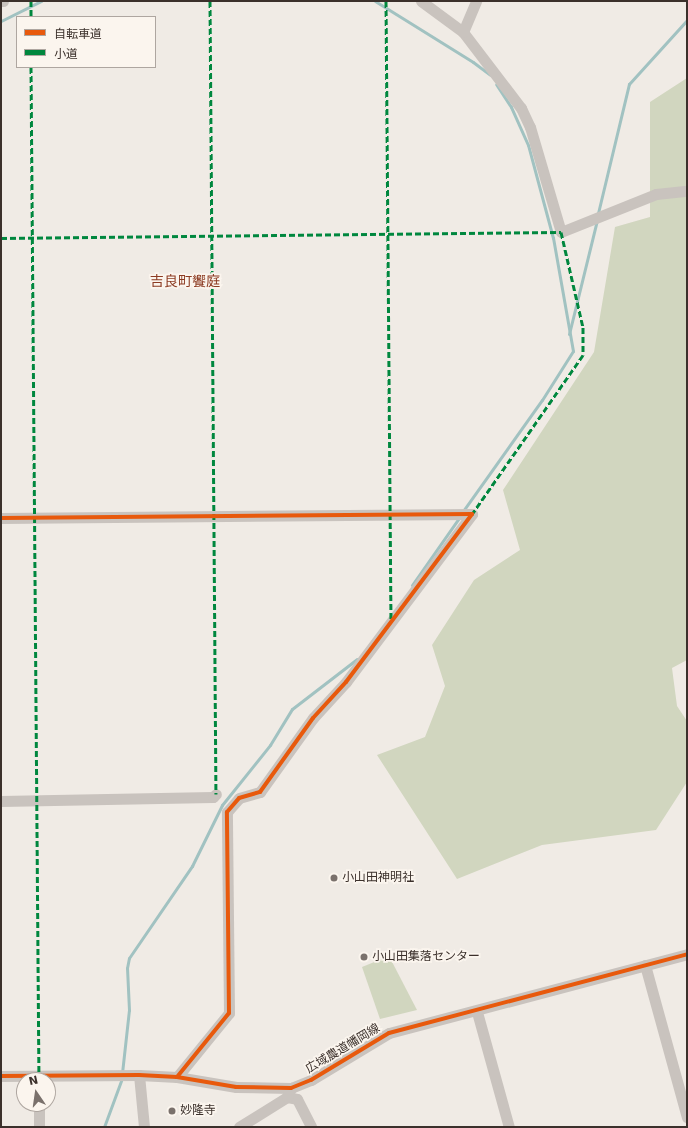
<!DOCTYPE html>
<meta charset="utf-8">
<style>
body{margin:0}
#map{position:relative;width:688px;height:1128px;overflow:hidden;background:#f0ebe5;font-family:"DejaVu Sans","Noto Sans JP",sans-serif}
div>[style]{position:absolute}
.green>*{inset:0;background:#d1d6bf}
.stream>*{height:3px;margin:-1.5px;padding:0 1.5px;transform-origin:1.5px;border-radius:1.5px;background:#a1c2c1}
.minor>*{height:11px;margin:-5.5px;padding:0 5.5px;transform-origin:5.5px;border-radius:5.5px;background:#c9c3be}
.quiet>*{height:3px;margin-top:-1.5px;transform-origin:0;background:repeating-linear-gradient(90deg,#00873e 0 6px,transparent 0 9px)}
.cycleway>*{height:4px;margin:-2px;padding:0 2px;transform-origin:2px;border-radius:2px;background:#e8590c}
.dots>*{width:11px;height:11px;translate:-50% -50%;box-sizing:border-box;border:2px solid #fbf5ee;border-radius:50%}
span{translate:-50% -50%;white-space:nowrap;text-align:center;line-height:1.15;-webkit-text-stroke:3.5px #fbf5ee;paint-order:stroke}
.poi-label{font-size:12px;color:#3b302b}
.left{translate:0 -50%;text-align:left}
.street-label{font-size:12px;color:#3b302b}
.quarter-label{font-size:14px;color:#8c3b22}
.frame{position:absolute;inset:0;border:2px solid #3b302b;pointer-events:none}
.legend{position:absolute;left:16px;top:16px;width:140px;height:52px;box-sizing:border-box;background:#fbf5ee;border:1px solid #aea6a0;margin:0;padding:5px 7px;list-style:none;font-size:12px;color:#3b302b}
.legend li{display:flex;align-items:center;gap:8px;height:20px}
.legend b{width:20px;border:1px solid #aea6a0}
.north{position:absolute;left:16px;top:1072px;width:40px;height:40px;box-sizing:border-box;background:#fbf5ee;border:1px solid #aea6a0;border-radius:50%;rotate:347deg;font-size:11px;font-weight:700;line-height:16px;text-align:center;color:#3b302b}
.north::after{content:'';display:block;margin:auto;width:14px;height:18px;background:#7a716c;clip-path:polygon(50% 0,100% 100%,50% 72%,0 100%)}
</style>
<div id="map">
<div class="green">
<div style="clip-path:polygon(687px 78px,687px 660px,672px 668px,677px 706px,687px 721px,687px 782px,656px 830px,542px 845px,457px 879px,377px 755px,425px 737px,445px 686px,432px 645px,474px 580px,520px 550px,503px 490px,594px 352px,615px 227px,650px 217px,650px 102px)"></div>
<div style="clip-path:polygon(389px 956px,417px 1010px,380px 1019px,362px 967px)"></div>
</div>
<div class="stream">
<div style="left:375px;top:1px;width:115px;rotate:31.9deg"></div>
<div style="left:473px;top:62px;width:21px;rotate:37deg"></div>
<div style="left:1px;top:21px;width:45px;rotate:-26.6deg"></div>
<div style="left:598px;top:213px;width:133px;rotate:-76.5deg"></div>
<div style="left:629px;top:84px;width:86px;rotate:-47.8deg"></div>
<div style="left:569px;top:334px;width:117px;rotate:-76.2deg"></div>
<div style="left:463px;top:511px;width:136px;rotate:-54.6deg"></div>
<div style="left:542px;top:400px;width:58px;rotate:-57.7deg"></div>
<div style="left:573px;top:351px;width:115px;rotate:-100deg"></div>
<div style="left:553px;top:238px;width:96px;rotate:-105deg"></div>
<div style="left:528px;top:145px;width:42px;rotate:-114.1deg"></div>
<div style="left:511px;top:107px;width:27px;rotate:-123deg"></div>
<div style="left:412px;top:585px;width:82px;rotate:-55deg"></div>
<div style="left:122px;top:1073px;width:63px;rotate:-83.7deg"></div>
<div style="left:129px;top:1010px;width:42px;rotate:-92.7deg"></div>
<div style="left:127px;top:968px;width:10px;rotate:-79deg"></div>
<div style="left:129px;top:958px;width:112px;rotate:-55.6deg"></div>
<div style="left:192px;top:866px;width:68px;rotate:-63.8deg"></div>
<div style="left:222px;top:805px;width:77px;rotate:-51.3deg"></div>
<div style="left:270px;top:745px;width:42px;rotate:-58.6deg"></div>
<div style="left:292px;top:709px;width:82px;rotate:-37.6deg"></div>
<div style="left:104px;top:1127px;width:52px;rotate:-69.8deg"></div>
</div>
<div class="minor">
<div style="left:1px;top:1px;width:2px"></div>
<div style="left:421px;top:1px;width:52px;rotate:36.4deg"></div>
<div style="left:463px;top:32px;width:96px;rotate:52.7deg"></div>
<div style="left:521px;top:108px;width:21px;rotate:65deg"></div>
<div style="left:530px;top:127px;width:109px;rotate:73.6deg"></div>
<div style="left:561px;top:232px;width:102px;rotate:-21.8deg"></div>
<div style="left:656px;top:194px;width:31px;rotate:-6deg"></div>
<div style="left:463px;top:32px;width:34px;rotate:-67deg"></div>
<div style="left:1px;top:518px;width:471px;rotate:-0.5deg"></div>
<div style="left:1px;top:801px;width:212px;rotate:-1.1deg"></div>
<div style="left:213px;top:797px;width:4px;rotate:-45deg"></div>
<div style="left:645px;top:965px;width:158px;rotate:74.6deg"></div>
<div style="left:477px;top:1012px;width:119px;rotate:74.5deg"></div>
<div style="left:139px;top:1075px;width:52px;rotate:84.5deg"></div>
<div style="left:1px;top:1076px;width:138px;rotate:-0.4deg"></div>
<div style="left:139px;top:1075px;width:38px;rotate:3deg"></div>
<div style="left:177px;top:1077px;width:60px;rotate:9.6deg"></div>
<div style="left:236px;top:1087px;width:55px;rotate:1deg"></div>
<div style="left:291px;top:1088px;width:22px;rotate:-22deg"></div>
<div style="left:311px;top:1080px;width:91px;rotate:-31.1deg"></div>
<div style="left:389px;top:1033px;width:308px;rotate:-14.8deg"></div>
<div style="left:177px;top:1077px;width:82px;rotate:-50.9deg"></div>
<div style="left:229px;top:1013px;width:201px;rotate:-90.6deg"></div>
<div style="left:227px;top:812px;width:18px;rotate:-49deg"></div>
<div style="left:239px;top:798px;width:22px;rotate:-16deg"></div>
<div style="left:260px;top:792px;width:91px;rotate:-54.4deg"></div>
<div style="left:313px;top:718px;width:49px;rotate:-47.5deg"></div>
<div style="left:346px;top:682px;width:210px;rotate:-53.1deg"></div>
<div style="left:287px;top:1097px;width:10px;rotate:11deg"></div>
<div style="left:297px;top:1099px;width:31px;rotate:63deg"></div>
<div style="left:39px;top:1127px;width:23px;rotate:-90deg"></div>
<div style="left:239px;top:1127px;width:57px;rotate:-32deg"></div>
<div style="left:287px;top:1097px;width:10px;rotate:-66deg"></div>
</div>
<div class="quiet">
<div style="left:31px;top:1px;width:16px;rotate:90deg"></div>
<div style="left:210px;top:1px;width:793px;rotate:89.57deg"></div>
<div style="left:386px;top:1px;width:620px;rotate:89.54deg"></div>
<div style="left:31px;top:67px;width:1009px;rotate:89.55deg"></div>
<div style="left:1px;top:238px;width:560px;rotate:-0.61deg"></div>
<div style="left:561px;top:232px;width:98px;rotate:77deg"></div>
<div style="left:583px;top:327px;width:28px;rotate:90deg"></div>
<div style="left:583px;top:355px;width:194px;rotate:124.9deg"></div>
</div>
<div class="cycleway">
<div style="left:1px;top:518px;width:471px;rotate:-0.5deg"></div>
<div style="left:1px;top:1076px;width:138px;rotate:-0.4deg"></div>
<div style="left:139px;top:1075px;width:38px;rotate:3deg"></div>
<div style="left:177px;top:1077px;width:60px;rotate:9.6deg"></div>
<div style="left:236px;top:1087px;width:55px;rotate:1deg"></div>
<div style="left:291px;top:1088px;width:22px;rotate:-22deg"></div>
<div style="left:311px;top:1080px;width:91px;rotate:-31.1deg"></div>
<div style="left:389px;top:1033px;width:308px;rotate:-14.8deg"></div>
<div style="left:177px;top:1077px;width:82px;rotate:-50.9deg"></div>
<div style="left:229px;top:1013px;width:201px;rotate:-90.6deg"></div>
<div style="left:227px;top:812px;width:18px;rotate:-49deg"></div>
<div style="left:239px;top:798px;width:22px;rotate:-16deg"></div>
<div style="left:260px;top:792px;width:91px;rotate:-54.4deg"></div>
<div style="left:313px;top:718px;width:49px;rotate:-47.5deg"></div>
<div style="left:346px;top:682px;width:210px;rotate:-53.1deg"></div>
</div>
<div class="dots">
<div style="left:334px;top:878px;background:#7a716c"></div>
<div style="left:364px;top:957px;background:#7a716c"></div>
<div style="left:172px;top:1111px;background:#7a716c"></div>
</div>
<div class="poi-label">
<span class="left" style="left:342px;top:878px">小山田神明社</span>
<span class="left" style="left:372px;top:957px">小山田集落センター</span>
<span class="left" style="left:180px;top:1111px">妙隆寺</span>
</div>
<div class="street-label">
<span style="left:343px;top:1049px;rotate:-31deg">広域農道幡岡線</span>
</div>
<div class="quarter-label">
<span style="left:185px;top:281px">吉良町饗庭</span>
</div>
<div class="frame"></div>
<ul class="legend">
<li><b style="height:5px;background:#e8590c"></b>自転車道</li>
<li><b style="height:5px;background:#00873e"></b>小道</li>
</ul>
<div class="north">N</div>
</div>
